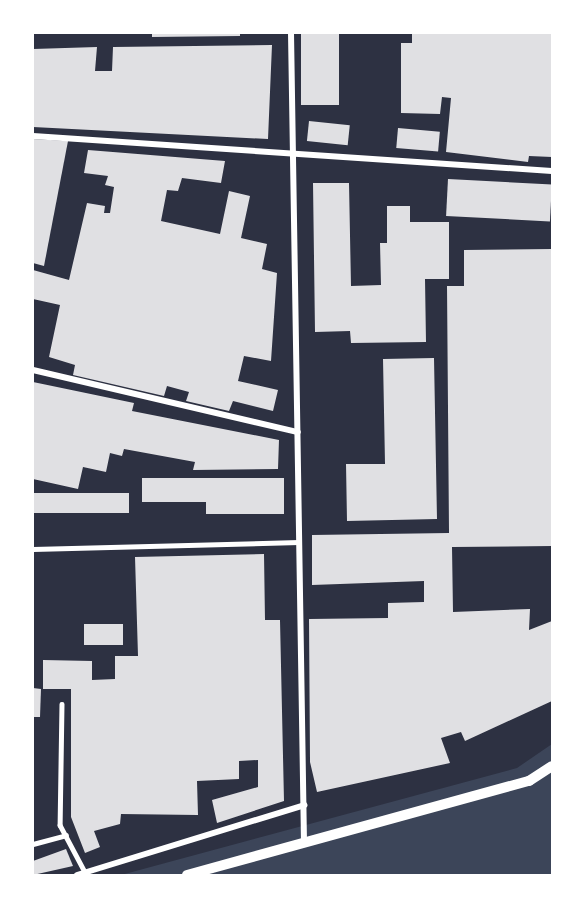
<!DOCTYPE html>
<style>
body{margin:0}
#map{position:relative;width:585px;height:908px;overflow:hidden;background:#2d3142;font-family:"DM Sans",sans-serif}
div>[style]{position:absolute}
.green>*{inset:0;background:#3c4559}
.building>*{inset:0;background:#e0e0e3;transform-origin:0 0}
.service>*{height:4.5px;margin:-2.25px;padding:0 2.25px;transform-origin:2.25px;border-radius:2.25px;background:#fff}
.minor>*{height:6px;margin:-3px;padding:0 3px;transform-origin:3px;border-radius:3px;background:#fff}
.tertiary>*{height:10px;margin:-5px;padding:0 5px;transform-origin:5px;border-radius:5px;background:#fff}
span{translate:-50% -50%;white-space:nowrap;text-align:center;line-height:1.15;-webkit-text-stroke:5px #fff;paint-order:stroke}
.frame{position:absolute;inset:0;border:34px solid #fff;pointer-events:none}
</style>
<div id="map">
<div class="green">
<div style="clip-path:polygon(552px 744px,552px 875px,121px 875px,517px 768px)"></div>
</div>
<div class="building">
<div style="clip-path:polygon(152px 33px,240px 33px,240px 36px,152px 37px)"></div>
<div style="left:301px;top:33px;width:38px;height:72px"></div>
<div style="clip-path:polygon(412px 33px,552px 33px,552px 157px,529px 156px,528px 162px,446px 152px,451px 98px,442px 97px,440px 114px,401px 113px,401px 43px,412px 43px)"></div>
<div style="clip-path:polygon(272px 45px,268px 139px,33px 127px,33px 49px,97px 47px,95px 71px,112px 71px,113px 47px)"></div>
<div style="left:309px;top:121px;width:41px;height:20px;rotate:6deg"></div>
<div style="left:398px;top:128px;width:42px;height:20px;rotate:5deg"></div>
<div style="clip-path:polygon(33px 139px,68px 141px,44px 266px,33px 263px)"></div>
<div style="clip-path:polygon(88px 150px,225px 161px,221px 183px,182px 178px,178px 191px,167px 190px,161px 221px,220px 234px,229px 191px,250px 196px,241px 238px,267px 244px,262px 269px,277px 273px,271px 361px,244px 356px,238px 381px,278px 390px,273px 411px,233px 401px,229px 411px,186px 401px,189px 392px,167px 386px,164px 396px,73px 375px,75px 365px,49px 357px,60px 305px,33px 299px,33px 270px,69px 280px,87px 203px,105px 206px,104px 213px,110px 213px,114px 187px,105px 185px,108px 176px,84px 173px)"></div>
<div style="left:448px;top:179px;width:104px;height:37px;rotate:3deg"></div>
<div style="clip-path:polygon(313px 183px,349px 183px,351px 286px,381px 285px,380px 243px,387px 243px,387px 206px,410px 206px,410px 222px,449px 222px,449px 279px,425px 279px,426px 342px,351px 343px,350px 331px,315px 332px)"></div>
<div style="clip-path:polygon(552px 249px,552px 546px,452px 547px,453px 612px,530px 609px,529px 630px,552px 621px,552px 701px,465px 741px,461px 732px,441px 738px,450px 763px,317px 792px,310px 762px,309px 619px,388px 618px,388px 603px,424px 602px,424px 581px,312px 585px,312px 535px,449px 533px,447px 286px,464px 286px,464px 250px)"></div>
<div style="clip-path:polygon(434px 358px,437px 519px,347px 521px,346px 464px,385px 464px,383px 359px)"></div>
<div style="clip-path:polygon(33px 382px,134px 403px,132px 411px,279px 440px,278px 469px,193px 470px,195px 462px,124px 449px,122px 456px,110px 453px,106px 472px,83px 467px,78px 489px,33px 479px)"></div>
<div style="clip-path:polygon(142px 478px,284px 478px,284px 514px,206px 514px,206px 502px,142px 502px)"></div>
<div style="left:33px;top:493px;width:96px;height:20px"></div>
<div style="clip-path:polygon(264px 554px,265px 620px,280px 620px,284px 801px,217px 823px,212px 800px,258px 787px,258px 760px,239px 761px,239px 779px,197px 781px,198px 815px,121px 814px,120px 824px,94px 831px,100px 847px,85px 853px,71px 817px,71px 689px,43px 689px,43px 660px,92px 661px,92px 680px,115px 679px,115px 656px,138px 656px,135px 557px)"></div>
<div style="left:123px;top:624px;width:21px;height:39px;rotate:90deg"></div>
<div style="clip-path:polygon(33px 688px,41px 689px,40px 717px,33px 717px)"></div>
<div style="clip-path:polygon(66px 849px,73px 866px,33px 875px,33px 861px)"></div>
</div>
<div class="service">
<div style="left:33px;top:549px;width:266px;rotate:-1.5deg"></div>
<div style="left:62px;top:704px;width:121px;rotate:90.9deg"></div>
<div style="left:60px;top:825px;width:53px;rotate:62deg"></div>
<div style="left:33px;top:844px;width:34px;rotate:-15deg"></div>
</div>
<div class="minor">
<div style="left:291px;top:33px;width:810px;rotate:89.08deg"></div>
<div style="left:33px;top:136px;width:520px;rotate:3.86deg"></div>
<div style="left:33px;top:370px;width:272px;rotate:13.2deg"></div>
<div style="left:77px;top:875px;width:238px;rotate:-17.1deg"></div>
</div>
<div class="tertiary">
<div style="left:187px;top:875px;width:355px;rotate:-15.4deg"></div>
<div style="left:529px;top:781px;width:27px;rotate:-33deg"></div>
</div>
<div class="frame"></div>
</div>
